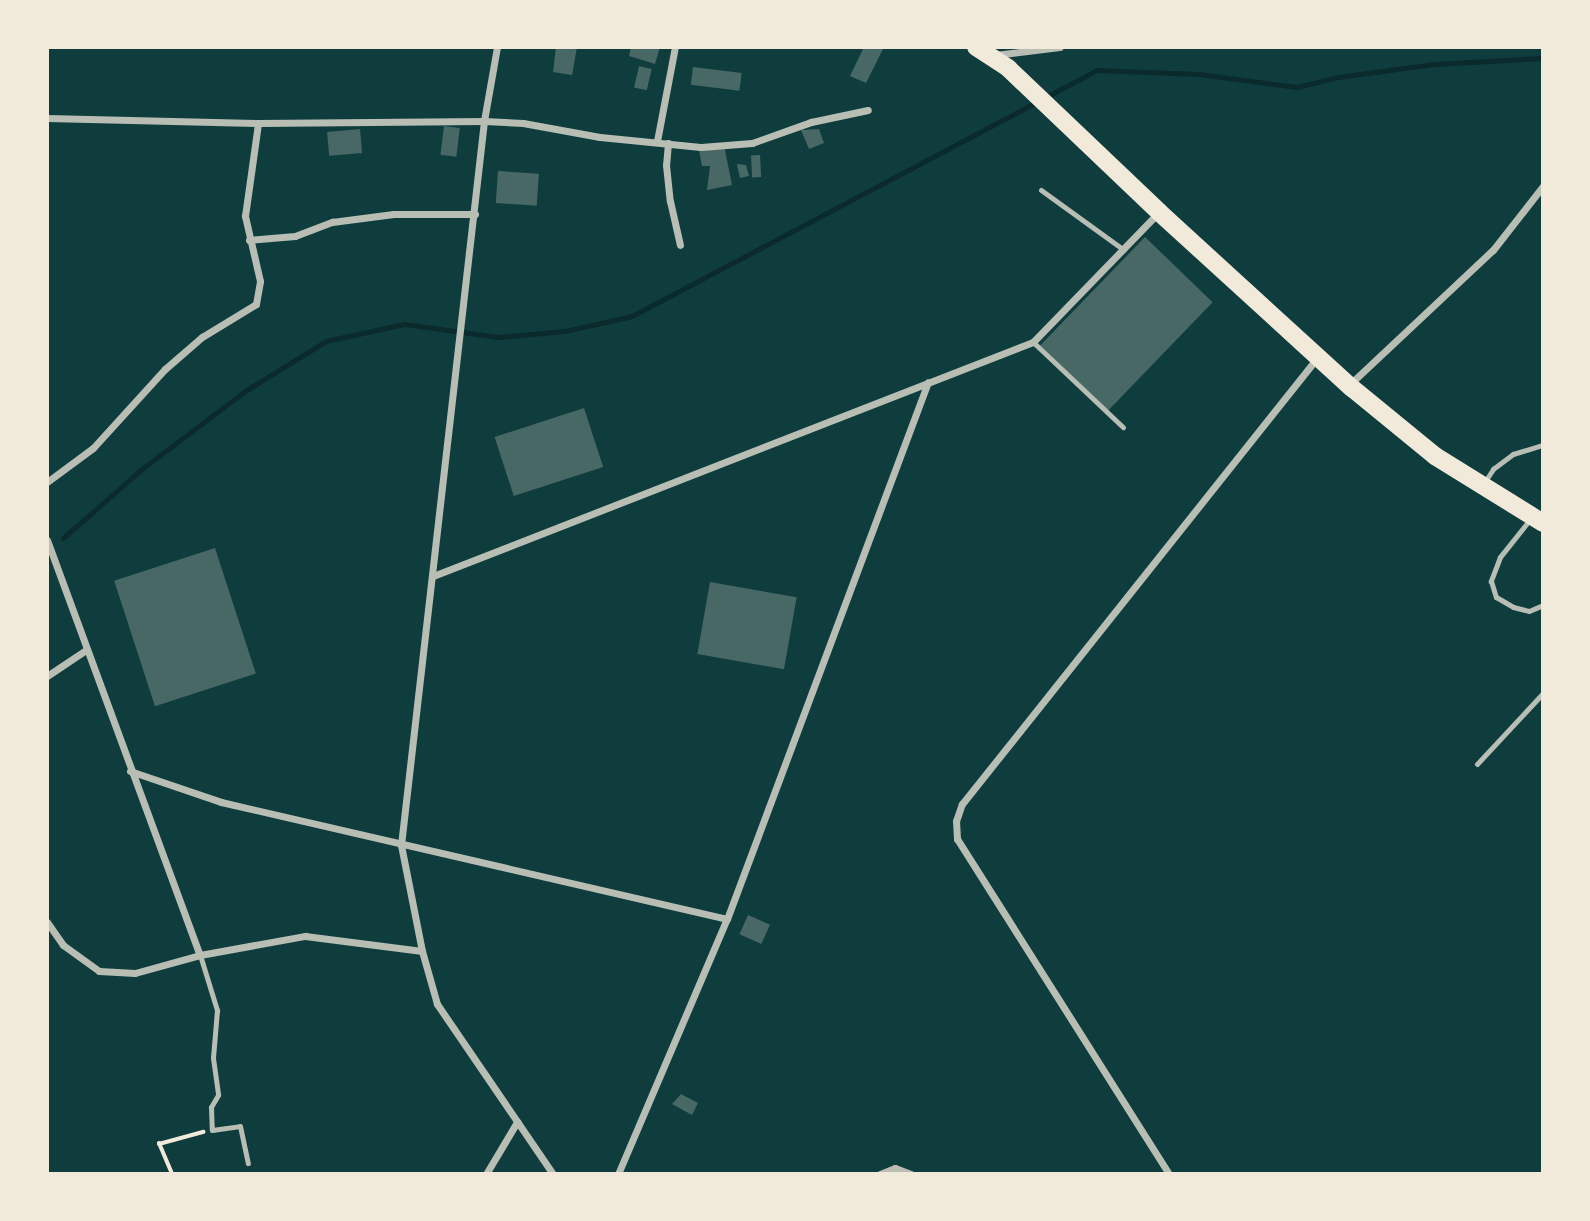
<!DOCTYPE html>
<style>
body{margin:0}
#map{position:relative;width:1590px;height:1221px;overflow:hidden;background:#0f3d3e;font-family:Montserrat,sans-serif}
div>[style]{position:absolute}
.stream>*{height:5px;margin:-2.5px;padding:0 2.5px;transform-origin:2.5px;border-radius:2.5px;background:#0a2a2b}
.building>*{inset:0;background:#486865;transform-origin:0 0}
.path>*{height:3.5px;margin:-1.75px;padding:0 1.75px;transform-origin:1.75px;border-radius:1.75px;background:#f1e9da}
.service>*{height:5px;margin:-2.5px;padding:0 2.5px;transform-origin:2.5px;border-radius:2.5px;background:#b8beb3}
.minor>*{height:7px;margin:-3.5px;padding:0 3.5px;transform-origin:3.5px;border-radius:3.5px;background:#b8beb3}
.primary>*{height:18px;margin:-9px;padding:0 9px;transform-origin:9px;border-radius:9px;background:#f1e9da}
span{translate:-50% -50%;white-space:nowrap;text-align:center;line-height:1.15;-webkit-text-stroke:5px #f1e9da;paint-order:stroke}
.frame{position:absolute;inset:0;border:49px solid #f1e9da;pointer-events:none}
</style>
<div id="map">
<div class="stream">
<div style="left:63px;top:538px;width:106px;rotate:-41.2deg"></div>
<div style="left:143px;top:468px;width:128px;rotate:-37deg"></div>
<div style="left:245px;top:391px;width:95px;rotate:-31.7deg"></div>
<div style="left:326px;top:341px;width:80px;rotate:-12.3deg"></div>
<div style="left:404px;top:324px;width:95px;rotate:7.9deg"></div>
<div style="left:498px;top:337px;width:67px;rotate:-5.1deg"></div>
<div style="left:565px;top:331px;width:69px;rotate:-12.6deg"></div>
<div style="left:632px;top:316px;width:526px;rotate:-27.88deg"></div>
<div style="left:1097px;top:70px;width:102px;rotate:2.2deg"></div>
<div style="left:1199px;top:74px;width:99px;rotate:7.6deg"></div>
<div style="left:1297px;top:87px;width:42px;rotate:-13.7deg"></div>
<div style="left:1338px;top:77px;width:97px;rotate:-7.7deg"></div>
<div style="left:1434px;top:64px;width:109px;rotate:-3.2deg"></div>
</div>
<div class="building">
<div style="clip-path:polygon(556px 47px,577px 47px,572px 75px,553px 72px)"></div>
<div style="clip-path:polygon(631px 47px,660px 47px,655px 64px,629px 56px)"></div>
<div style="clip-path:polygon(864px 47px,884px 47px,866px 83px,850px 76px)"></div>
<div style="left:639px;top:66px;width:13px;height:22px;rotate:13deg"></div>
<div style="left:693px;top:67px;width:49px;height:18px;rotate:7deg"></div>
<div style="left:444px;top:126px;width:16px;height:29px;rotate:7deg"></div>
<div style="left:360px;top:129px;width:24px;height:33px;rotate:85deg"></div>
<div style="clip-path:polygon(819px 129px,824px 143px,809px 149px,801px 130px)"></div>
<div style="clip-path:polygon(724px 145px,732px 185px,707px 190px,710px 166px,702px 166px,699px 150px)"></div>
<div style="left:760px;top:155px;width:22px;height:9px;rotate:87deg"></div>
<div style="clip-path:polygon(737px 164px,746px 165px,749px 176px,740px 178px)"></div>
<div style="left:498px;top:171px;width:41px;height:32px;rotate:4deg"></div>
<div style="left:1145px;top:237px;width:94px;height:151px;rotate:44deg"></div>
<div style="left:584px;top:408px;width:62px;height:94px;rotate:72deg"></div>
<div style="left:215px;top:548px;width:132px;height:106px;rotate:72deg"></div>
<div style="left:710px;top:582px;width:88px;height:73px;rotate:10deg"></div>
<div style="left:748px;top:915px;width:24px;height:21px;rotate:24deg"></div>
<div style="clip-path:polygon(681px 1094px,698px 1103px,692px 1115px,672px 1104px)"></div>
</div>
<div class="path">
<div style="left:172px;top:1174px;width:33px;rotate:-113deg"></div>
<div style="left:159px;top:1144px;width:46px;rotate:-15.3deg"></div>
</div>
<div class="service">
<div style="left:1041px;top:190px;width:102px;rotate:35.9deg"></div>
<div style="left:1033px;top:342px;width:124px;rotate:43.4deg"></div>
<div style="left:1484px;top:483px;width:17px;rotate:-57deg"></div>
<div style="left:1493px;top:469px;width:25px;rotate:-37deg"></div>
<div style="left:1513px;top:454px;width:31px;rotate:-17deg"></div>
<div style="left:1531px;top:518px;width:50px;rotate:128.5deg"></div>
<div style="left:1500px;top:557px;width:26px;rotate:111deg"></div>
<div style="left:1491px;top:581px;width:17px;rotate:73deg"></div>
<div style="left:1496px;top:597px;width:20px;rotate:30deg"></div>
<div style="left:1513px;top:607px;width:16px;rotate:14deg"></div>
<div style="left:1529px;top:611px;width:15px;rotate:-23deg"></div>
<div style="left:1477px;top:764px;width:97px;rotate:-47.1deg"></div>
<div style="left:200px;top:955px;width:58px;rotate:72.8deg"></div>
<div style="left:217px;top:1010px;width:48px;rotate:94.8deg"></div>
<div style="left:213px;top:1058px;width:37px;rotate:82deg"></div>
<div style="left:218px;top:1095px;width:14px;rotate:120deg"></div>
<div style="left:211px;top:1107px;width:23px;rotate:88deg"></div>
<div style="left:212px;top:1130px;width:28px;rotate:-8deg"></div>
<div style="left:240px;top:1126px;width:38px;rotate:78deg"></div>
</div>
<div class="minor">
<div style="left:497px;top:47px;width:75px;rotate:100deg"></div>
<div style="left:484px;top:121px;width:729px;rotate:96.54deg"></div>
<div style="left:401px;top:845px;width:108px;rotate:78.8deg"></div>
<div style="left:422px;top:951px;width:55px;rotate:74.2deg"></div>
<div style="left:437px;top:1004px;width:206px;rotate:55.7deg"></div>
<div style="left:995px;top:55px;width:65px;rotate:-7deg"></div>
<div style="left:47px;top:118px;width:211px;rotate:1.4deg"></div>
<div style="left:258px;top:123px;width:226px;rotate:-0.5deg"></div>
<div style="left:484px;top:121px;width:39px;rotate:3deg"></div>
<div style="left:523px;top:123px;width:78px;rotate:10.3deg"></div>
<div style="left:600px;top:137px;width:101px;rotate:5.7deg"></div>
<div style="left:701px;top:147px;width:51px;rotate:-4.5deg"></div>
<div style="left:752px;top:143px;width:63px;rotate:-19.6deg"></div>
<div style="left:811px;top:122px;width:58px;rotate:-11.9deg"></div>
<div style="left:657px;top:141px;width:96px;rotate:-79.2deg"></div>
<div style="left:668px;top:143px;width:22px;rotate:95deg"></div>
<div style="left:666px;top:165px;width:36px;rotate:84deg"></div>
<div style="left:670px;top:201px;width:45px;rotate:77.2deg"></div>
<div style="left:249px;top:240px;width:46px;rotate:-5deg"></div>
<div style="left:295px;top:236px;width:40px;rotate:-21deg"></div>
<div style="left:332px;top:222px;width:62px;rotate:-7.5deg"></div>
<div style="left:393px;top:214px;width:82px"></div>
<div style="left:1349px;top:385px;width:197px;rotate:-43.2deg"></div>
<div style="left:1493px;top:250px;width:81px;rotate:-52deg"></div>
<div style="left:47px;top:482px;width:57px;rotate:-36.5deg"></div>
<div style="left:93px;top:448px;width:107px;rotate:-47.7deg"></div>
<div style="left:165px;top:369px;width:49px;rotate:-40.9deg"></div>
<div style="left:202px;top:337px;width:63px;rotate:-31.4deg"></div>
<div style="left:256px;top:304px;width:23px;rotate:-80deg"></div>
<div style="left:260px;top:281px;width:67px;rotate:-103deg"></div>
<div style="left:245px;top:216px;width:94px;rotate:-82deg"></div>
<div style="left:47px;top:540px;width:442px;rotate:69.8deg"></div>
<div style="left:433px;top:576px;width:644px;rotate:-21.31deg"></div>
<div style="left:1033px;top:342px;width:181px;rotate:-45.9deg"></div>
<div style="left:47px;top:676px;width:47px;rotate:-33.7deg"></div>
<div style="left:130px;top:771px;width:96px;rotate:18.8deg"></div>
<div style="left:221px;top:802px;width:519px;rotate:13.02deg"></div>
<div style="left:47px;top:922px;width:28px;rotate:55deg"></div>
<div style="left:63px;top:945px;width:44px;rotate:35.8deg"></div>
<div style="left:99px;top:971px;width:36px;rotate:3deg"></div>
<div style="left:135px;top:973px;width:67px;rotate:-15.5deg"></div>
<div style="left:200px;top:955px;width:107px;rotate:-10.3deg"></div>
<div style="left:305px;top:936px;width:118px;rotate:7.3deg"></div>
<div style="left:486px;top:1174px;width:61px;rotate:-59.2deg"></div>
<div style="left:618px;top:1174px;width:277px;rotate:-66.9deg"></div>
<div style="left:727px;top:919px;width:573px;rotate:-69.48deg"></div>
<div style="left:880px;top:1174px;width:16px;rotate:-22deg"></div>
<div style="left:895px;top:1168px;width:17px;rotate:21deg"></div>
<div style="left:1169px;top:1174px;width:396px;rotate:-122.3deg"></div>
<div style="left:957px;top:839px;width:18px;rotate:-93deg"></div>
<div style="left:956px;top:821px;width:18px;rotate:-71deg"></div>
<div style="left:962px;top:804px;width:570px;rotate:-51.48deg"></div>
</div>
<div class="primary">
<div style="left:976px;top:47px;width:38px;rotate:33deg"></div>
<div style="left:1008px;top:68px;width:209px;rotate:43.6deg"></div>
<div style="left:1159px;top:212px;width:261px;rotate:42.4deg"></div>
<div style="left:1352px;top:388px;width:107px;rotate:39.3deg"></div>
<div style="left:1435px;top:456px;width:127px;rotate:31.8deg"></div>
</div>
<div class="frame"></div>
</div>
